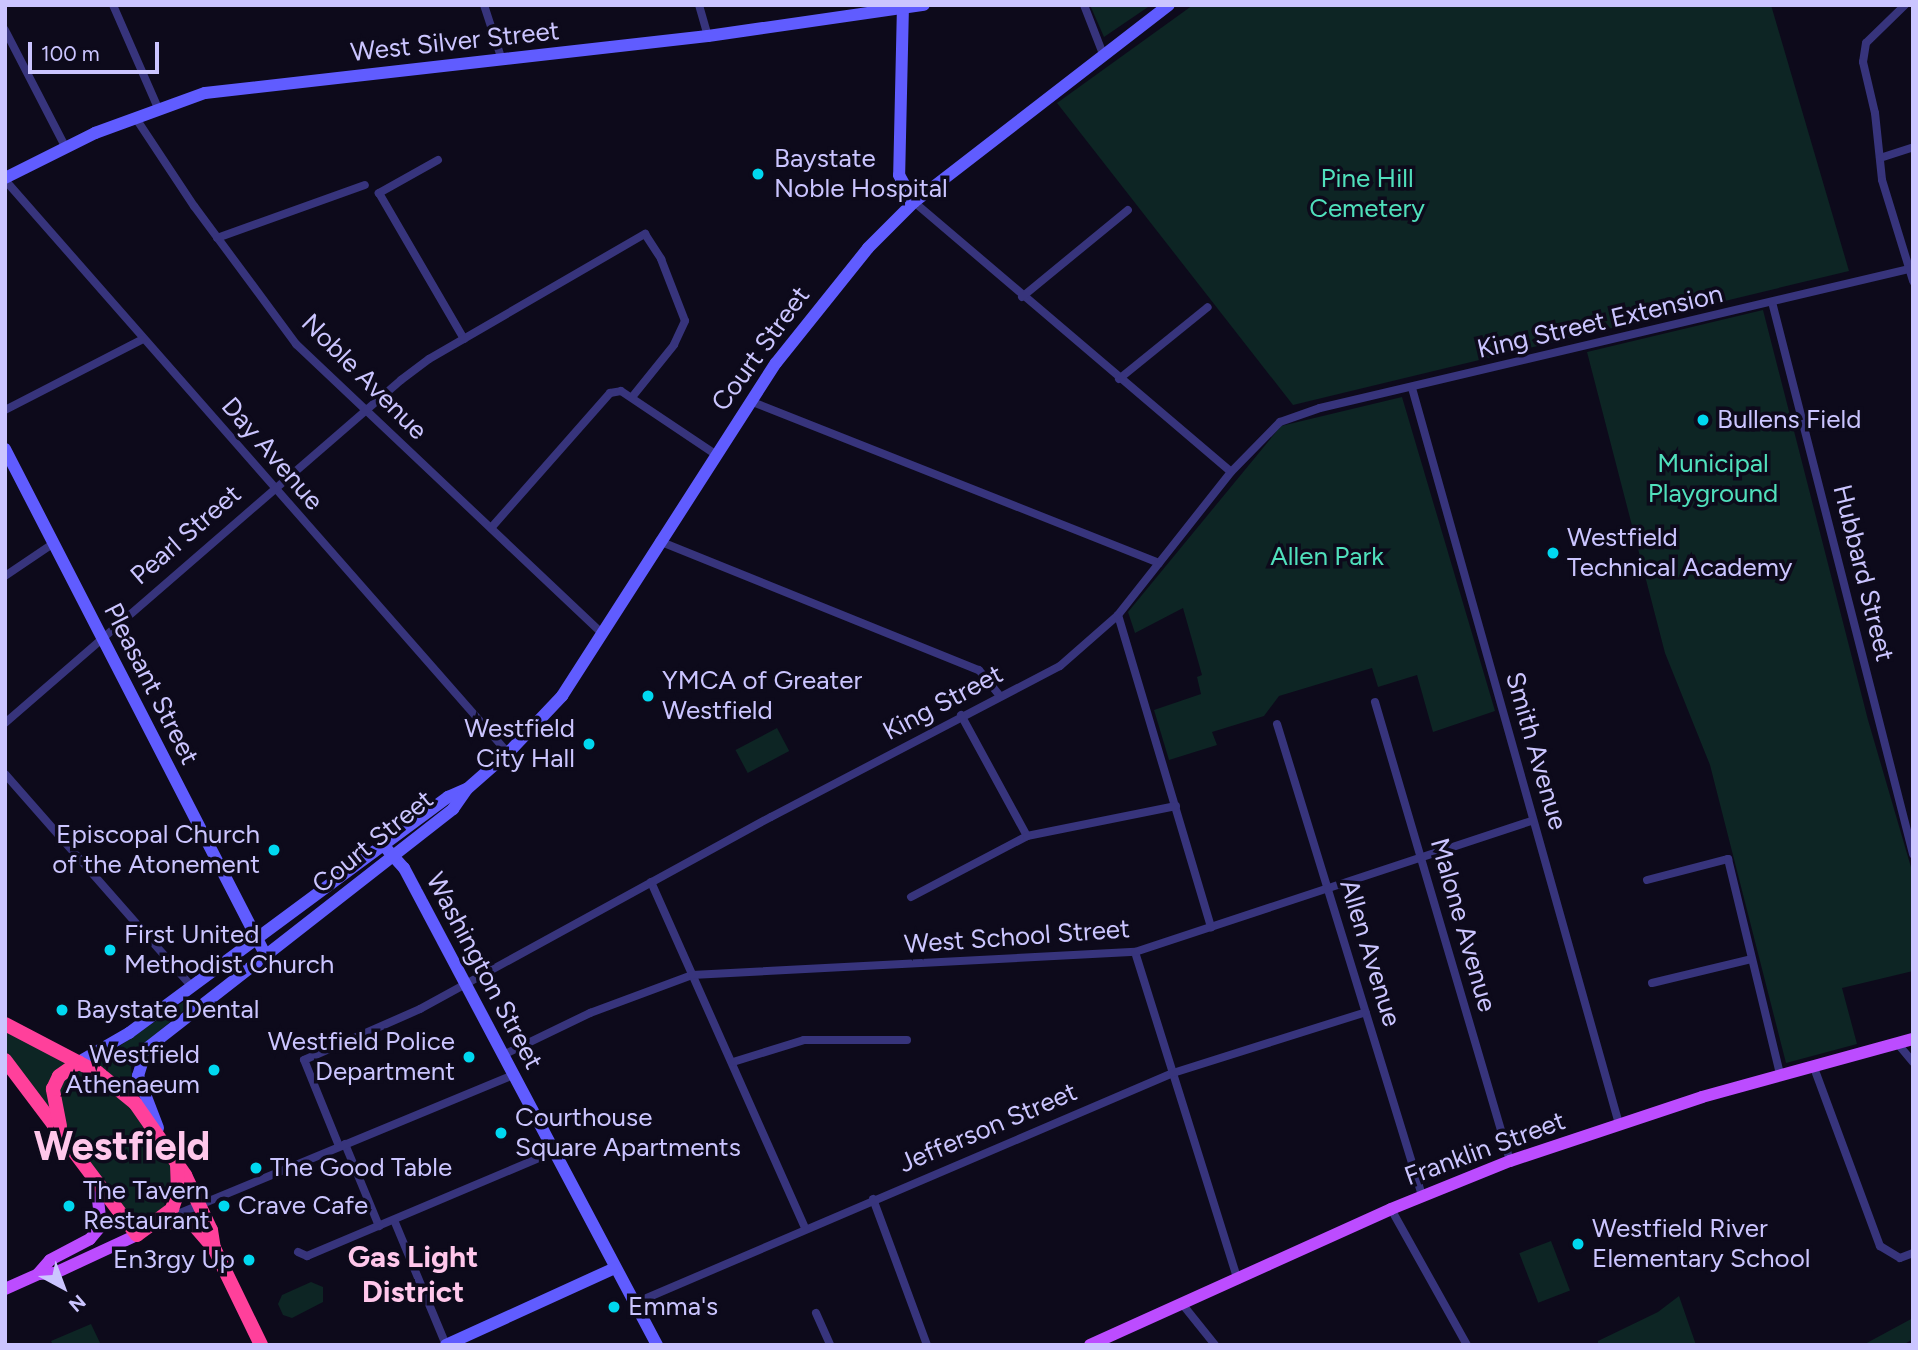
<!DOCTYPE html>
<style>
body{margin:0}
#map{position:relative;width:1918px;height:1350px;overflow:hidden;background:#0d0a1b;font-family:Figtree,sans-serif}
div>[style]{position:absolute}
.green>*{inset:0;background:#0d2524;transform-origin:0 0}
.street>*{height:8px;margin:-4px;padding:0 4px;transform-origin:4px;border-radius:4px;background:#37347c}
.secondary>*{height:12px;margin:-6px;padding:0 6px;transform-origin:6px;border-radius:6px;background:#605cff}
.primary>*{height:12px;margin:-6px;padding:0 6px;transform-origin:6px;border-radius:6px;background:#bc4cff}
.highway>*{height:14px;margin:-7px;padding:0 7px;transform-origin:7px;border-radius:7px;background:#ff409b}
.dots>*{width:19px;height:19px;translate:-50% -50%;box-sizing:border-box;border:4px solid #0d0a1b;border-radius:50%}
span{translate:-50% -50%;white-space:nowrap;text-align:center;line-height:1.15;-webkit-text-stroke:7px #0d0a1b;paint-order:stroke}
.street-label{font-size:26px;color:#cbc5ff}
.poi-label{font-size:26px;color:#cbc5ff}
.left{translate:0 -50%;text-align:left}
.right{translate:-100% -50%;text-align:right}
.park-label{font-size:26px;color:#50e0bc}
.quarter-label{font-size:30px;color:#ffc7eb;font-weight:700}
.town-label{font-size:40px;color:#ffc7eb;font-weight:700}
.frame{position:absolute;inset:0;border:7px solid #cbc5ff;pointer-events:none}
.north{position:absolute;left:28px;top:1252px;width:70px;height:70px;-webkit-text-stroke:5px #0d0a1b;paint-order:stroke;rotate:139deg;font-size:19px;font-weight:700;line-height:28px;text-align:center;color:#cbc5ff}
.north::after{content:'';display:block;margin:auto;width:24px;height:32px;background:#cbc5ff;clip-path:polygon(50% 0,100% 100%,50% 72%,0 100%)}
.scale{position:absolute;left:28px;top:42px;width:131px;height:32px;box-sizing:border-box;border:4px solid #cbc5ff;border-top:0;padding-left:9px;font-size:21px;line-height:24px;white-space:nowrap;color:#cbc5ff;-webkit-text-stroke:5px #0d0a1b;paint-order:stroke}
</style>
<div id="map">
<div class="green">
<div style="clip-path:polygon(1090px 5px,1151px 5px,1104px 37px)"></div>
<div style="clip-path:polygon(1193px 5px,1771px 5px,1849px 271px,1293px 405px,1057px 103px)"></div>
<div style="clip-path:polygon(1763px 310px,1868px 720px,1913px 874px,1913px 971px,1842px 988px,1857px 1044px,1786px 1063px,1710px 765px,1665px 653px,1587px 352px)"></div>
<div style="clip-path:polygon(1402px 397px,1495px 711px,1433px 732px,1417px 675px,1378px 687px,1372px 668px,1279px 696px,1264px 716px,1212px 732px,1217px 745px,1169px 760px,1154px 710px,1201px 694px,1197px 677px,1202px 675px,1183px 608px,1135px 633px,1128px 612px,1281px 426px)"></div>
<div style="left:777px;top:728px;width:26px;height:47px;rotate:62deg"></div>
<div style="clip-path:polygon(186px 1000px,189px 1006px,139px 1048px,131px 1067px,133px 1089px,94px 1064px)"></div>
<div style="clip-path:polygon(5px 1024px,111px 1081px,177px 1161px,177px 1199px,137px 1235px,5px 1060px)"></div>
<div style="left:1551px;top:1241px;width:53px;height:34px;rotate:69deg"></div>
<div style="clip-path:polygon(311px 1282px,323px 1287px,323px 1302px,292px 1318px,283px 1315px,278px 1304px,282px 1295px)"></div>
<div style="clip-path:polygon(1679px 1296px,1696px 1345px,1598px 1345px,1598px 1341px,1658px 1312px)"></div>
<div style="clip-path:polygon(1913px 1318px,1913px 1339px,1903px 1345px,1863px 1345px)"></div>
<div style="clip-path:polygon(91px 1324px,101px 1345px,53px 1345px,51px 1341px)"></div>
</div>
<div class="street">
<div style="left:113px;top:5px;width:112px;rotate:66.4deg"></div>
<div style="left:484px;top:5px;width:58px;rotate:71.9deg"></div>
<div style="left:699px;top:5px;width:32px;rotate:74deg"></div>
<div style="left:1084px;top:5px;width:53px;rotate:68.8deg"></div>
<div style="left:1905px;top:5px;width:54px;rotate:135.7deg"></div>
<div style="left:1866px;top:43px;width:19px;rotate:99deg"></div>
<div style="left:1863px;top:62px;width:52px;rotate:76.8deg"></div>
<div style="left:1875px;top:113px;width:67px;rotate:84deg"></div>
<div style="left:1882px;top:180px;width:106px;rotate:72.9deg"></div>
<div style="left:5px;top:30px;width:133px;rotate:62.7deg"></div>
<div style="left:135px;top:117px;width:107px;rotate:56.5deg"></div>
<div style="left:194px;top:206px;width:172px;rotate:53.5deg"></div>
<div style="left:296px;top:344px;width:422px;rotate:43.4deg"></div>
<div style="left:1880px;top:158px;width:35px;rotate:-18deg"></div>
<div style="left:438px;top:160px;width:68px;rotate:150.8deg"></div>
<div style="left:379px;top:193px;width:169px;rotate:59.8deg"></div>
<div style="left:5px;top:180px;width:762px;rotate:48.72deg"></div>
<div style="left:914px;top:202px;width:416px;rotate:40.4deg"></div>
<div style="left:217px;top:238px;width:157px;rotate:-19.7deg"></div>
<div style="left:1022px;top:297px;width:137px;rotate:-39.4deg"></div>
<div style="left:1772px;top:302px;width:570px;rotate:75.67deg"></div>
<div style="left:1119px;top:379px;width:114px;rotate:-39deg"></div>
<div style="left:1412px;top:388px;width:765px;rotate:74.29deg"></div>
<div style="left:750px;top:401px;width:440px;rotate:21.6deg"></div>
<div style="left:5px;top:410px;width:155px;rotate:-27.2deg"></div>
<div style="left:491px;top:528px;width:180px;rotate:-48.6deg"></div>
<div style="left:610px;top:393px;width:11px;rotate:-10deg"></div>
<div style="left:621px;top:391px;width:113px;rotate:33.8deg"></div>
<div style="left:659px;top:541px;width:345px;rotate:22deg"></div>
<div style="left:979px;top:670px;width:33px;rotate:51deg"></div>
<div style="left:5px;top:576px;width:59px;rotate:-34deg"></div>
<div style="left:1118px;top:615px;width:326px;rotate:73.4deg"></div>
<div style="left:1375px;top:702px;width:478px;rotate:73.6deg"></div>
<div style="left:961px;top:715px;width:138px;rotate:61.4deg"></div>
<div style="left:5px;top:723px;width:524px;rotate:-40.9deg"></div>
<div style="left:401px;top:380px;width:35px;rotate:-37deg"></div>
<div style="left:429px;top:359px;width:250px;rotate:-30.1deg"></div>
<div style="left:645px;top:234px;width:30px;rotate:57deg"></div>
<div style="left:661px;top:259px;width:66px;rotate:68.8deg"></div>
<div style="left:685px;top:321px;width:26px;rotate:115deg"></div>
<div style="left:674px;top:345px;width:67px;rotate:128.9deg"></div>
<div style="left:1277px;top:724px;width:493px;rotate:72.9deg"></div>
<div style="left:5px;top:774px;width:283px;rotate:48.7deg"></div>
<div style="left:1647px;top:880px;width:84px;rotate:-14.5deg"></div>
<div style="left:1728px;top:859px;width:221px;rotate:76.4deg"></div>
<div style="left:651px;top:882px;width:379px;rotate:66deg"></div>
<div style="left:911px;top:897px;width:131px;rotate:-27.7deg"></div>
<div style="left:1027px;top:836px;width:152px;rotate:-11.4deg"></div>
<div style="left:1135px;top:952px;width:344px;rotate:72.6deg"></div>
<div style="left:1652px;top:983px;width:102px;rotate:-13.6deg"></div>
<div style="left:1897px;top:1043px;width:25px;rotate:50deg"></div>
<div style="left:503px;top:1055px;width:97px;rotate:-25.8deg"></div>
<div style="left:590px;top:1013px;width:109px;rotate:-20.4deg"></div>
<div style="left:692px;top:975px;width:444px;rotate:-3deg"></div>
<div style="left:1135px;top:952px;width:419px;rotate:-18.3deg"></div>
<div style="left:733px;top:1062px;width:74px;rotate:-17.2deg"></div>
<div style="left:804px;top:1040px;width:103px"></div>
<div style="left:1813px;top:1065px;width:193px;rotate:69.7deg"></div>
<div style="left:1880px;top:1246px;width:23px;rotate:31deg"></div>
<div style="left:1900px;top:1258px;width:14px;rotate:-21deg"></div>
<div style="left:345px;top:1144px;width:89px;rotate:67.5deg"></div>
<div style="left:339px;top:1146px;width:93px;rotate:-112.1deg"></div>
<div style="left:304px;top:1060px;width:127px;rotate:-23.7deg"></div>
<div style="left:420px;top:1009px;width:400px;rotate:-28.7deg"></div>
<div style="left:771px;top:817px;width:326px;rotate:-27.6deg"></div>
<div style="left:1060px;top:666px;width:77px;rotate:-41.3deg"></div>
<div style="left:1118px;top:615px;width:182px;rotate:-51.7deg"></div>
<div style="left:1231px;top:472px;width:70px;rotate:-45.6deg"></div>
<div style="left:1280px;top:422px;width:42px;rotate:-19.3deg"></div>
<div style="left:1320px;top:408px;width:609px;rotate:-13.28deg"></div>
<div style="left:873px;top:1199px;width:156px;rotate:69.7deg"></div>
<div style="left:1391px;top:1209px;width:156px;rotate:60.8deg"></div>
<div style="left:168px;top:1218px;width:374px;rotate:-22.5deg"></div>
<div style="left:394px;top:1220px;width:135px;rotate:67.4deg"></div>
<div style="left:298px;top:1252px;width:10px;rotate:24deg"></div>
<div style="left:307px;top:1256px;width:267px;rotate:-22.9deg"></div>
<div style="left:635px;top:1303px;width:585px;rotate:-23.15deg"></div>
<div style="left:1173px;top:1073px;width:202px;rotate:-17.5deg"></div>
<div style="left:1183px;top:1305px;width:51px;rotate:51.3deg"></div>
<div style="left:816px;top:1313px;width:35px;rotate:66deg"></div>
</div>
<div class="secondary">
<div style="left:903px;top:5px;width:170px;rotate:91.3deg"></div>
<div style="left:899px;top:175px;width:31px;rotate:61deg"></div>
<div style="left:5px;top:178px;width:101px;rotate:-26.6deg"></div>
<div style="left:95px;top:133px;width:117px;rotate:-20deg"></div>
<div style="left:205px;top:93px;width:506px;rotate:-6.47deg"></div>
<div style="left:708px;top:36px;width:218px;rotate:-8.2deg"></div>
<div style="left:5px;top:449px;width:568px;rotate:62.76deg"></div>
<div style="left:384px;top:846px;width:30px;rotate:48deg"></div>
<div style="left:404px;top:868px;width:540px;rotate:62.06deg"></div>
<div style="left:79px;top:1062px;width:58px;rotate:-30.1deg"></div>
<div style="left:129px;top:1033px;width:397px;rotate:-36.5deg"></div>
<div style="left:448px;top:797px;width:20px;rotate:-24deg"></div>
<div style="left:158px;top:1128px;width:56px;rotate:-111deg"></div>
<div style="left:138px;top:1076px;width:28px;rotate:-73deg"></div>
<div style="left:146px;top:1049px;width:390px;rotate:-38deg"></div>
<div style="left:453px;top:809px;width:24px;rotate:-55deg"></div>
<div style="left:467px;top:789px;width:55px;rotate:-41.3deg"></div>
<div style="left:508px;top:753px;width:79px;rotate:-46.5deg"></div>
<div style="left:562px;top:696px;width:396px;rotate:-57.3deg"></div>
<div style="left:776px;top:363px;width:147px;rotate:-51.3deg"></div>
<div style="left:868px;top:248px;width:65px;rotate:-45deg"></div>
<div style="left:914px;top:202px;width:322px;rotate:-37.7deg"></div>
<div style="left:446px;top:1345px;width:186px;rotate:-24.5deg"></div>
</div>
<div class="primary">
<div style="left:38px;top:1274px;width:18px;rotate:-49deg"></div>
<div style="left:50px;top:1260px;width:45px;rotate:-27.7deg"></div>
<div style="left:90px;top:1239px;width:17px;rotate:-50deg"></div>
<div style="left:101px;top:1226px;width:44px;rotate:-96.5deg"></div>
<div style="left:5px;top:1289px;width:36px;rotate:-24deg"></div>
<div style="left:38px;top:1274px;width:17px;rotate:-3deg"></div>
<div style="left:55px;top:1273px;width:90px;rotate:-24.9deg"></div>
<div style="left:1090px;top:1345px;width:330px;rotate:-24.3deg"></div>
<div style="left:1391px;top:1209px;width:128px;rotate:-22deg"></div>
<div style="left:1510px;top:1161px;width:202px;rotate:-18.4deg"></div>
<div style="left:1702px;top:1097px;width:219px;rotate:-15.4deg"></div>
</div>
<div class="highway">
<div style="left:5px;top:1024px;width:104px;rotate:27.6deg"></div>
<div style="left:97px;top:1072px;width:49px;rotate:39.2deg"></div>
<div style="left:135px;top:1103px;width:88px;rotate:55.2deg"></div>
<div style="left:185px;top:1175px;width:61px;rotate:64.7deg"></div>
<div style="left:211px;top:1230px;width:18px;rotate:81deg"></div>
<div style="left:5px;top:1060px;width:219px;rotate:53deg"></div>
<div style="left:137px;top:1235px;width:44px;rotate:-36.6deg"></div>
<div style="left:172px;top:1209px;width:18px;rotate:-71deg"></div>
<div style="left:178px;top:1192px;width:26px;rotate:-92deg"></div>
<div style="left:60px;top:1126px;width:38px;rotate:-101deg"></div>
<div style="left:53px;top:1089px;width:14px;rotate:-65deg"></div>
<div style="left:59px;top:1076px;width:24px;rotate:-35deg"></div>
<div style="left:159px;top:1222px;width:33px;rotate:2deg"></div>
<div style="left:192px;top:1223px;width:33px;rotate:49deg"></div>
<div style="left:214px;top:1248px;width:108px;rotate:64.1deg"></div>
</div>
<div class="dots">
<div style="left:758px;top:174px;background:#00d8f0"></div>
<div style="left:1703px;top:420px;background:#00d8f0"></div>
<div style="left:1553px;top:553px;background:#00d8f0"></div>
<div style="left:648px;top:696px;background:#00d8f0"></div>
<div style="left:589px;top:744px;background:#00d8f0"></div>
<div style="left:274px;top:850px;background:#00d8f0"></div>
<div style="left:110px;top:950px;background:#00d8f0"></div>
<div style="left:62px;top:1010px;background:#00d8f0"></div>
<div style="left:469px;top:1057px;background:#00d8f0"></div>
<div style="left:214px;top:1070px;background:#00d8f0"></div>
<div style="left:501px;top:1133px;background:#00d8f0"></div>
<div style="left:256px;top:1168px;background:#00d8f0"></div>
<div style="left:69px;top:1206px;background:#00d8f0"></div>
<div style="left:224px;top:1206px;background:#00d8f0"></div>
<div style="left:1578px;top:1244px;background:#00d8f0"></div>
<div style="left:249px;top:1260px;background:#00d8f0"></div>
<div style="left:614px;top:1307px;background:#00d8f0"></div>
</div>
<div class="street-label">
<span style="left:455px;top:42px;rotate:-6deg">West Silver Street</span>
<span style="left:1600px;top:322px;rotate:-13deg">King Street Extension</span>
<span style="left:761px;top:349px;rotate:-54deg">Court Street</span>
<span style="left:364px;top:377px;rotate:45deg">Noble Avenue</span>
<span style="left:272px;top:454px;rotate:49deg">Day Avenue</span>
<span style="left:186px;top:535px;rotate:-41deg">Pearl Street</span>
<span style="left:1863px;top:573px;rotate:76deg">Hubbard Street</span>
<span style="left:151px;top:684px;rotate:63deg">Pleasant Street</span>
<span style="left:943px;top:703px;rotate:-28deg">King Street</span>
<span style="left:1536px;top:751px;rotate:74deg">Smith Avenue</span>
<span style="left:373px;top:842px;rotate:-39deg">Court Street</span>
<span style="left:1463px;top:925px;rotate:74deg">Malone Avenue</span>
<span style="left:1017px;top:937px;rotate:-4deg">West School Street</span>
<span style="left:1370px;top:953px;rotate:73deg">Allen Avenue</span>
<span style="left:484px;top:971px;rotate:62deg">Washington Street</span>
<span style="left:988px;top:1128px;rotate:-23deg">Jefferson Street</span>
<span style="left:1485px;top:1149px;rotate:-20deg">Franklin Street</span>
</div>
<div class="poi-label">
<span class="left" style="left:774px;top:174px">Baystate<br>Noble Hospital</span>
<span class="left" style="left:1717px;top:420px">Bullens Field</span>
<span class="left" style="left:1567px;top:553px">Westfield<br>Technical Academy</span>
<span class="left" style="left:662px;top:696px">YMCA of Greater<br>Westfield</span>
<span class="right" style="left:575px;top:744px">Westfield<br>City Hall</span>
<span class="right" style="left:260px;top:850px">Episcopal Church<br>of the Atonement</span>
<span class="left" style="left:124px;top:950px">First United<br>Methodist Church</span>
<span class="left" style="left:76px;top:1010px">Baystate Dental</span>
<span class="right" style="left:455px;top:1057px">Westfield Police<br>Department</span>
<span class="right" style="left:200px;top:1070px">Westfield<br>Athenaeum</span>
<span class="left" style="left:515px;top:1133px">Courthouse<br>Square Apartments</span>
<span class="left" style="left:270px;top:1168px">The Good Table</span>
<span class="left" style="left:83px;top:1206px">The Tavern<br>Restaurant</span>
<span class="left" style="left:238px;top:1206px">Crave Cafe</span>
<span class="left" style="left:1592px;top:1244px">Westfield River<br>Elementary School</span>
<span class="right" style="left:235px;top:1260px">En3rgy Up</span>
<span class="left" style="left:628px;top:1307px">Emma's</span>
</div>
<div class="park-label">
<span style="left:1367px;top:194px">Pine Hill<br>Cemetery</span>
<span style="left:1713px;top:479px">Municipal<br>Playground</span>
<span style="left:1327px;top:557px">Allen Park</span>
</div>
<div class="quarter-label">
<span style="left:413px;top:1274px">Gas Light<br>District</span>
</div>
<div class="town-label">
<span style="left:122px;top:1146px">Westfield</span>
</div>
<div class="frame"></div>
<div class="north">N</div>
<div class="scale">100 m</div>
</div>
